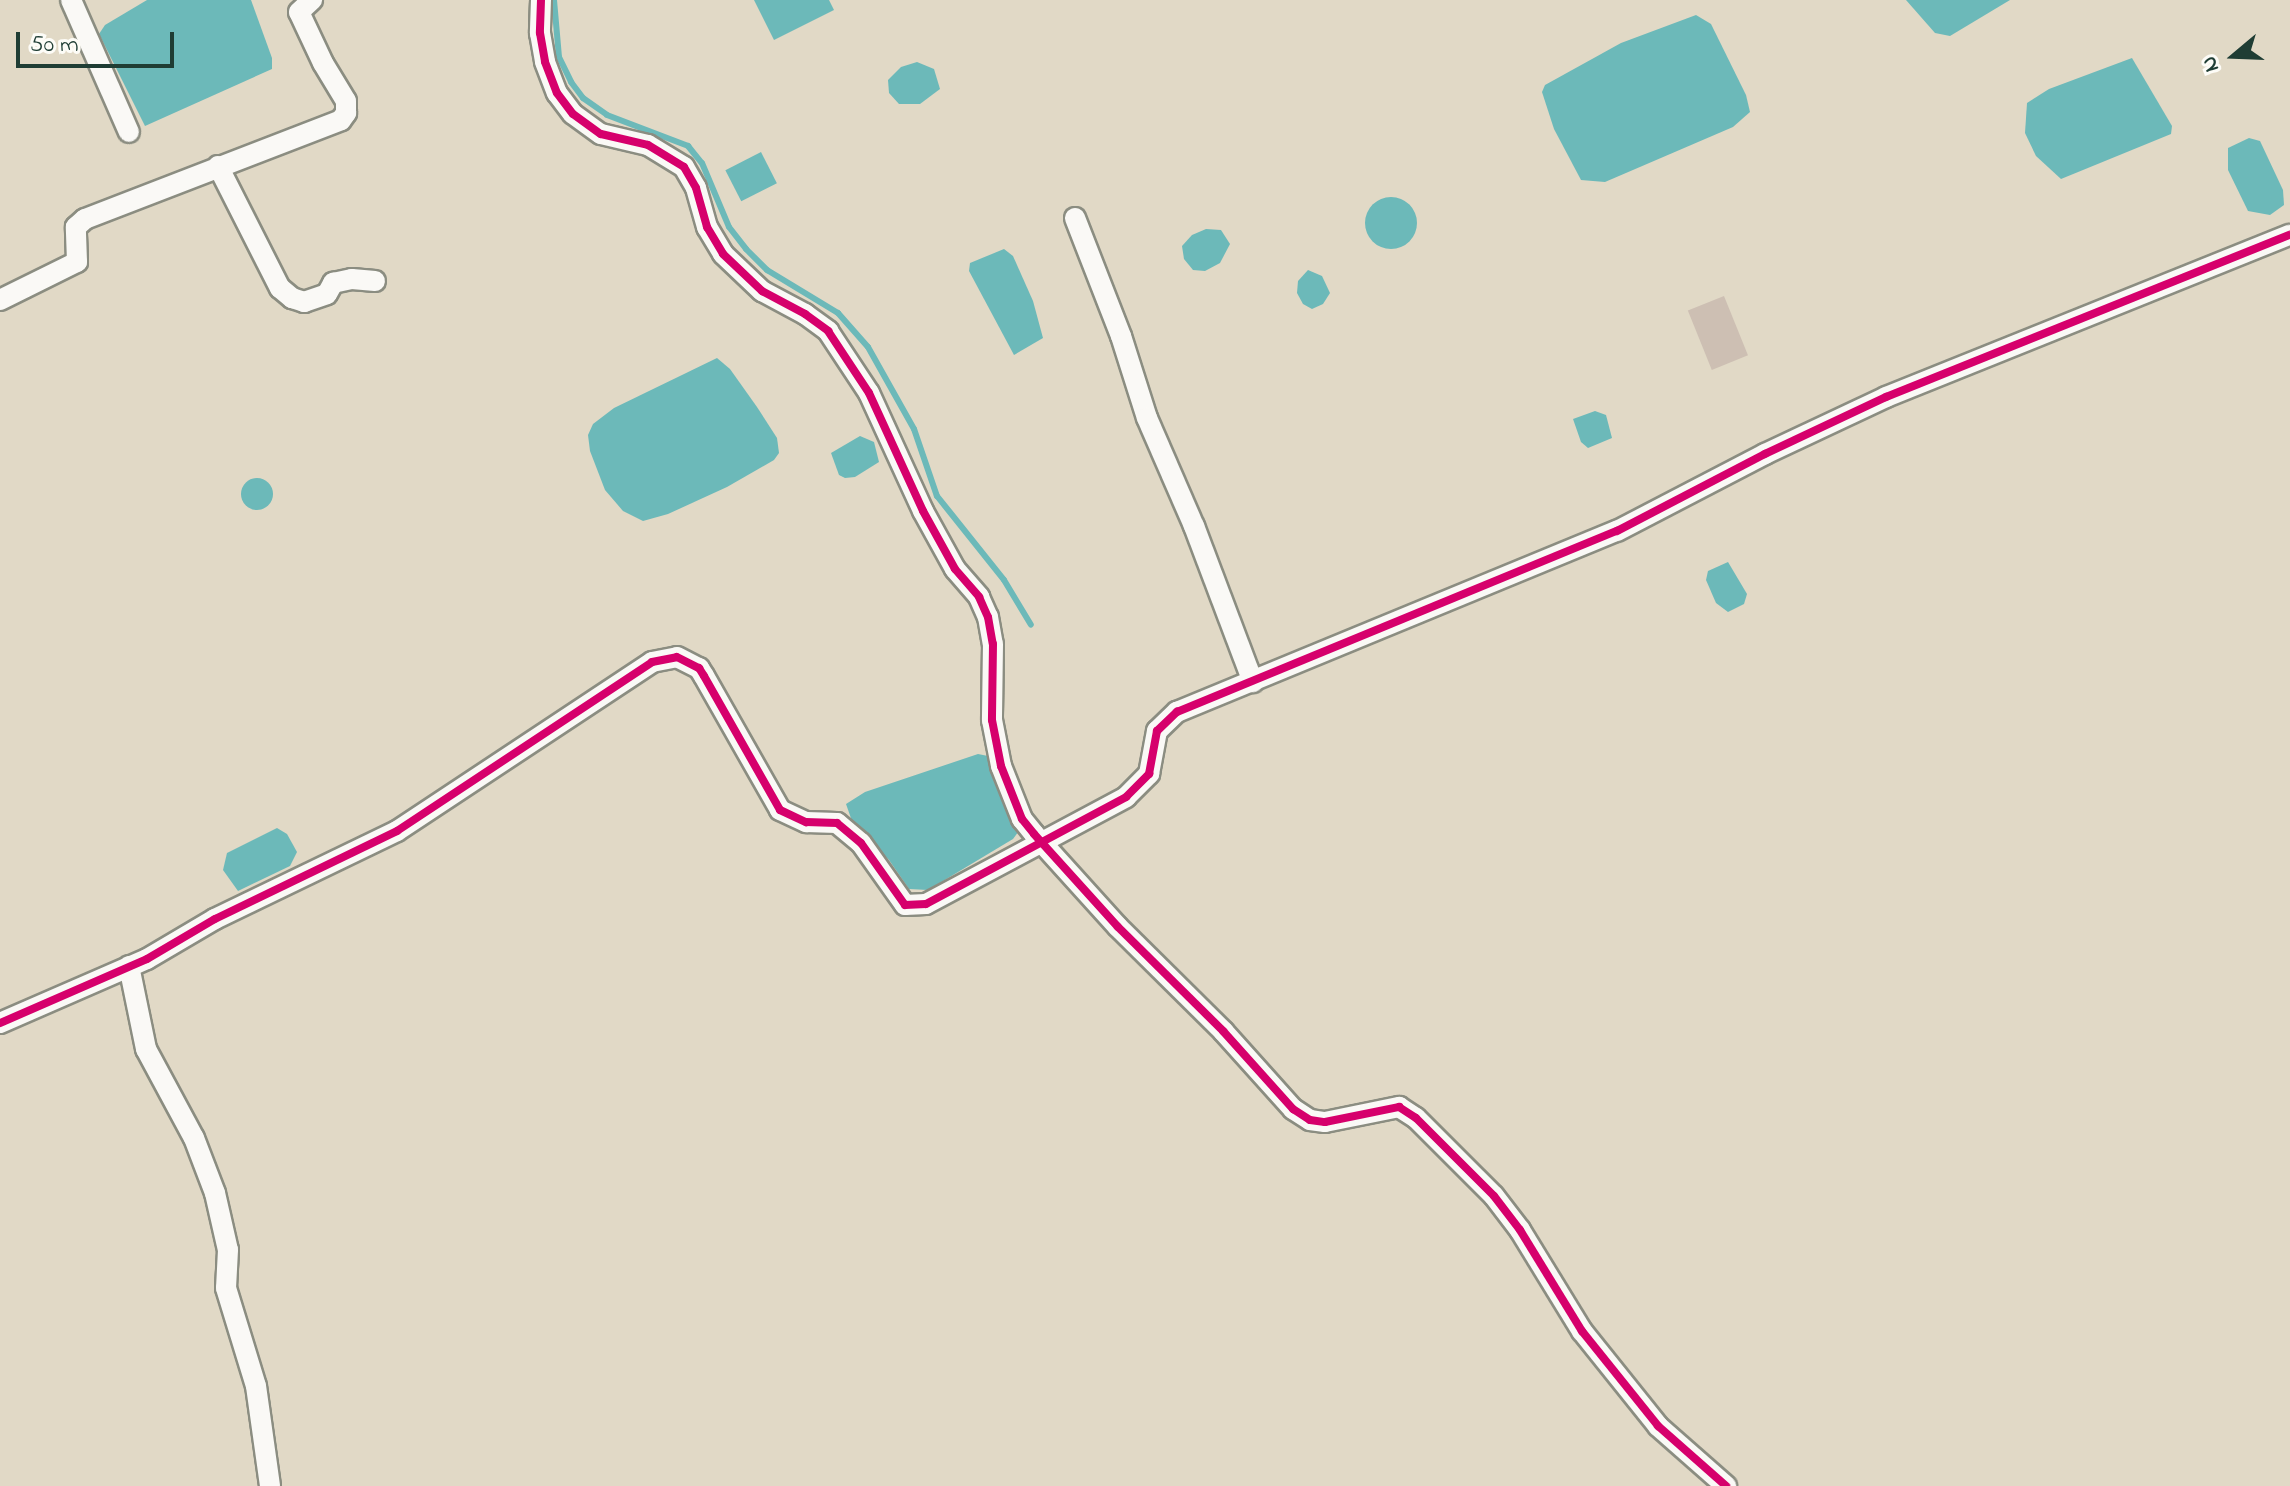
<!DOCTYPE html>
<style>
body{margin:0}
#map{position:relative;width:2290px;height:1486px;overflow:hidden;background:#e1d9c6;font-family:"Indie Flower",sans-serif}
div>[style]{position:absolute}
.water>*{inset:0;background:#6cb9b9;transform-origin:0 0}
.round{border-radius:50%}
.stream>*{height:6px;margin:-3px;padding:0 3px;transform-origin:3px;border-radius:3px;background:#6cb9b9}
.building>*{inset:0;background:#cdbfb3;transform-origin:0 0}
.roads{filter:drop-shadow(2px 0 #8b8d81) drop-shadow(-2px 0 #8b8d81) drop-shadow(0 2px #8b8d81) drop-shadow(0 -2px #8b8d81)}
.street>*{height:20px;margin:-10px;padding:0 10px;transform-origin:10px;border-radius:10px;background:#faf9f6}
.cycleway>*{height:8px;margin:-4px;padding:0 4px;transform-origin:4px;border-radius:4px;background:#d6006c}
span{translate:-50% -50%;white-space:nowrap;text-align:center;line-height:1.15;-webkit-text-stroke:6px #fdfcf7;paint-order:stroke}
.north{position:absolute;left:2194px;top:16px;width:80px;height:80px;-webkit-text-stroke:6px #fdfcf7;paint-order:stroke;rotate:251deg;font-size:22px;font-weight:700;line-height:32px;text-align:center;color:#1f3d34}
.north::after{content:'';display:block;margin:auto;width:28px;height:36px;background:#1f3d34;clip-path:polygon(50% 0,100% 100%,50% 72%,0 100%)}
.scale{position:absolute;left:16px;top:32px;width:158px;height:36px;box-sizing:border-box;border:4px solid #1f3d34;border-top:0;padding-left:10px;font-size:24px;line-height:28px;white-space:nowrap;color:#1f3d34;-webkit-text-stroke:6px #fdfcf7;paint-order:stroke}
</style>
<div id="map">
<div class="water">
<div style="clip-path:polygon(147px 0,251px 0,272px 58px,272px 69px,145px 126px,99px 34px,105px 25px)"></div>
<div style="clip-path:polygon(754px 0,829px 0,834px 10px,774px 40px)"></div>
<div style="clip-path:polygon(1906px 0,2010px 0,1950px 36px,1935px 33px)"></div>
<div style="clip-path:polygon(1696px 15px,1711px 24px,1746px 95px,1750px 112px,1733px 127px,1605px 182px,1581px 180px,1554px 129px,1542px 92px,1545px 85px,1621px 43px)"></div>
<div style="clip-path:polygon(2132px 58px,2172px 126px,2171px 134px,2061px 179px,2036px 156px,2025px 133px,2027px 103px,2049px 89px)"></div>
<div style="clip-path:polygon(917px 62px,934px 69px,940px 89px,920px 104px,899px 104px,889px 93px,888px 80px,901px 67px)"></div>
<div style="clip-path:polygon(2249px 138px,2260px 141px,2283px 190px,2284px 205px,2270px 215px,2248px 211px,2228px 170px,2228px 148px)"></div>
<div style="left:761px;top:152px;width:35px;height:40px;rotate:63deg"></div>
<div class="round" style="left:1365px;top:197px;width:52px;height:52px"></div>
<div style="clip-path:polygon(1206px 229px,1221px 230px,1230px 244px,1220px 263px,1205px 271px,1193px 270px,1184px 259px,1182px 246px,1192px 235px)"></div>
<div style="clip-path:polygon(1004px 249px,1013px 256px,1033px 301px,1043px 338px,1014px 355px,969px 271px,970px 263px)"></div>
<div style="clip-path:polygon(1308px 270px,1322px 276px,1330px 293px,1323px 304px,1312px 309px,1303px 304px,1297px 293px,1298px 281px)"></div>
<div style="clip-path:polygon(717px 358px,730px 369px,757px 407px,777px 438px,779px 453px,774px 460px,727px 487px,668px 514px,643px 521px,623px 511px,605px 490px,590px 451px,588px 435px,593px 424px,614px 408px)"></div>
<div style="clip-path:polygon(1595px 411px,1606px 415px,1612px 438px,1588px 448px,1581px 442px,1573px 419px)"></div>
<div style="clip-path:polygon(860px 436px,874px 442px,879px 462px,855px 477px,845px 478px,839px 475px,831px 453px)"></div>
<div class="round" style="left:241px;top:478px;width:32px;height:32px"></div>
<div style="clip-path:polygon(1728px 562px,1747px 594px,1744px 604px,1728px 612px,1716px 603px,1706px 580px,1708px 571px)"></div>
<div style="clip-path:polygon(978px 754px,988px 756px,994px 763px,1019px 831px,1013px 839px,928px 890px,909px 889px,889px 860px,853px 824px,846px 804px,865px 792px)"></div>
<div style="clip-path:polygon(277px 828px,287px 834px,297px 852px,290px 866px,238px 891px,223px 870px,227px 853px)"></div>
</div>
<div class="stream">
<div style="left:554px;top:0;width:57px;rotate:85deg"></div>
<div style="left:559px;top:57px;width:28px;rotate:64deg"></div>
<div style="left:571px;top:82px;width:20px;rotate:53deg"></div>
<div style="left:583px;top:98px;width:29px;rotate:35deg"></div>
<div style="left:607px;top:115px;width:87px;rotate:20.9deg"></div>
<div style="left:688px;top:146px;width:22px;rotate:51deg"></div>
<div style="left:702px;top:163px;width:69px;rotate:67.1deg"></div>
<div style="left:729px;top:227px;width:28px;rotate:52deg"></div>
<div style="left:746px;top:249px;width:30px;rotate:45deg"></div>
<div style="left:767px;top:270px;width:83px;rotate:31.2deg"></div>
<div style="left:838px;top:313px;width:45px;rotate:48.6deg"></div>
<div style="left:868px;top:347px;width:94px;rotate:60.7deg"></div>
<div style="left:914px;top:429px;width:71px;rotate:71.1deg"></div>
<div style="left:937px;top:496px;width:107px;rotate:51.4deg"></div>
<div style="left:1004px;top:580px;width:52px;rotate:59deg"></div>
</div>
<div class="building">
<div style="left:1724px;top:296px;width:64px;height:39px;rotate:68deg"></div>
</div>
<div class="roads">
<div class="street">
<div style="left:71px;top:0;width:144px;rotate:66.3deg"></div>
<div style="left:541px;top:0;width:33px;rotate:92deg"></div>
<div style="left:540px;top:33px;width:29px;rotate:80deg"></div>
<div style="left:545px;top:62px;width:33px;rotate:69deg"></div>
<div style="left:557px;top:93px;width:26px;rotate:53deg"></div>
<div style="left:573px;top:114px;width:34px;rotate:36deg"></div>
<div style="left:601px;top:134px;width:48px;rotate:13.2deg"></div>
<div style="left:648px;top:145px;width:42px;rotate:31.4deg"></div>
<div style="left:684px;top:167px;width:24px;rotate:60deg"></div>
<div style="left:696px;top:188px;width:41px;rotate:74.2deg"></div>
<div style="left:707px;top:227px;width:31px;rotate:59deg"></div>
<div style="left:723px;top:254px;width:54px;rotate:43.5deg"></div>
<div style="left:762px;top:291px;width:49px;rotate:28.1deg"></div>
<div style="left:805px;top:314px;width:29px;rotate:36deg"></div>
<div style="left:828px;top:331px;width:74px;rotate:56.5deg"></div>
<div style="left:869px;top:393px;width:130px;rotate:65.4deg"></div>
<div style="left:923px;top:511px;width:66px;rotate:61.1deg"></div>
<div style="left:955px;top:569px;width:37px;rotate:49deg"></div>
<div style="left:979px;top:597px;width:22px;rotate:66deg"></div>
<div style="left:988px;top:617px;width:27px;rotate:80deg"></div>
<div style="left:993px;top:644px;width:76px;rotate:90.8deg"></div>
<div style="left:992px;top:720px;width:47px;rotate:78.9deg"></div>
<div style="left:1001px;top:766px;width:57px;rotate:68.4deg"></div>
<div style="left:1022px;top:819px;width:19px;rotate:51deg"></div>
<div style="left:1034px;top:834px;width:125px;rotate:47.9deg"></div>
<div style="left:1118px;top:927px;width:148px;rotate:44.7deg"></div>
<div style="left:1223px;top:1031px;width:105px;rotate:48.1deg"></div>
<div style="left:1293px;top:1109px;width:20px;rotate:33deg"></div>
<div style="left:1310px;top:1120px;width:15px;rotate:8deg"></div>
<div style="left:1325px;top:1122px;width:76px;rotate:-11.5deg"></div>
<div style="left:1399px;top:1107px;width:20px;rotate:33deg"></div>
<div style="left:1416px;top:1118px;width:110px;rotate:45deg"></div>
<div style="left:1494px;top:1196px;width:43px;rotate:52.6deg"></div>
<div style="left:1520px;top:1230px;width:119px;rotate:58.5deg"></div>
<div style="left:1582px;top:1331px;width:122px;rotate:51.3deg"></div>
<div style="left:1658px;top:1426px;width:91px;rotate:41.4deg"></div>
<div style="left:218px;top:166px;width:137px;rotate:63.1deg"></div>
<div style="left:280px;top:288px;width:16px;rotate:40deg"></div>
<div style="left:292px;top:298px;width:13px;rotate:18deg"></div>
<div style="left:304px;top:302px;width:24px;rotate:-19deg"></div>
<div style="left:327px;top:294px;width:13px;rotate:-61deg"></div>
<div style="left:333px;top:283px;width:19px;rotate:-12deg"></div>
<div style="left:352px;top:279px;width:23px;rotate:5deg"></div>
<div style="left:1075px;top:218px;width:127px;rotate:68.7deg"></div>
<div style="left:1121px;top:336px;width:86px;rotate:72.4deg"></div>
<div style="left:1147px;top:418px;width:118px;rotate:66.5deg"></div>
<div style="left:1194px;top:526px;width:167px;rotate:69.3deg"></div>
<div style="left:0;top:300px;width:86px;rotate:-26.3deg"></div>
<div style="left:77px;top:262px;width:35px;rotate:-92deg"></div>
<div style="left:76px;top:227px;width:12px;rotate:-42deg"></div>
<div style="left:85px;top:219px;width:274px;rotate:-21.1deg"></div>
<div style="left:341px;top:120px;width:9px;rotate:-54deg"></div>
<div style="left:346px;top:113px;width:12px;rotate:-90deg"></div>
<div style="left:346px;top:101px;width:44px;rotate:-121.2deg"></div>
<div style="left:323px;top:63px;width:56px;rotate:-115.2deg"></div>
<div style="left:299px;top:12px;width:18px;rotate:-43deg"></div>
<div style="left:129px;top:966px;width:85px;rotate:78.4deg"></div>
<div style="left:146px;top:1049px;width:101px;rotate:61.7deg"></div>
<div style="left:194px;top:1138px;width:59px;rotate:69.1deg"></div>
<div style="left:215px;top:1193px;width:58px;rotate:77.2deg"></div>
<div style="left:228px;top:1250px;width:38px;rotate:93deg"></div>
<div style="left:226px;top:1288px;width:102px;rotate:73deg"></div>
<div style="left:256px;top:1386px;width:101px;rotate:82deg"></div>
<div style="left:0;top:1023px;width:160px;rotate:-23.5deg"></div>
<div style="left:147px;top:959px;width:79px;rotate:-30.5deg"></div>
<div style="left:215px;top:919px;width:202px;rotate:-25.8deg"></div>
<div style="left:397px;top:831px;width:306px;rotate:-33.5deg"></div>
<div style="left:652px;top:662px;width:25px;rotate:-11deg"></div>
<div style="left:677px;top:657px;width:25px;rotate:27deg"></div>
<div style="left:699px;top:668px;width:9px;rotate:58deg"></div>
<div style="left:704px;top:676px;width:154px;rotate:60.4deg"></div>
<div style="left:780px;top:810px;width:29px;rotate:25deg"></div>
<div style="left:806px;top:822px;width:31px;rotate:2deg"></div>
<div style="left:837px;top:823px;width:31px;rotate:40deg"></div>
<div style="left:861px;top:843px;width:76px;rotate:54.6deg"></div>
<div style="left:905px;top:905px;width:21px;rotate:-3deg"></div>
<div style="left:926px;top:904px;width:227px;rotate:-28.1deg"></div>
<div style="left:1126px;top:797px;width:33px;rotate:-45deg"></div>
<div style="left:1149px;top:774px;width:44px;rotate:-79.5deg"></div>
<div style="left:1157px;top:731px;width:28px;rotate:-44deg"></div>
<div style="left:1177px;top:712px;width:476px;rotate:-22.4deg"></div>
<div style="left:1617px;top:531px;width:167px;rotate:-27.5deg"></div>
<div style="left:1765px;top:454px;width:134px;rotate:-25.2deg"></div>
<div style="left:1886px;top:397px;width:435px;rotate:-21.9deg"></div>
</div>
</div>
<div class="cycleway">
<div style="left:541px;top:0;width:33px;rotate:92deg"></div>
<div style="left:540px;top:33px;width:29px;rotate:80deg"></div>
<div style="left:545px;top:62px;width:33px;rotate:69deg"></div>
<div style="left:557px;top:93px;width:26px;rotate:53deg"></div>
<div style="left:573px;top:114px;width:34px;rotate:36deg"></div>
<div style="left:601px;top:134px;width:48px;rotate:13.2deg"></div>
<div style="left:648px;top:145px;width:42px;rotate:31.4deg"></div>
<div style="left:684px;top:167px;width:24px;rotate:60deg"></div>
<div style="left:696px;top:188px;width:41px;rotate:74.2deg"></div>
<div style="left:707px;top:227px;width:31px;rotate:59deg"></div>
<div style="left:723px;top:254px;width:54px;rotate:43.5deg"></div>
<div style="left:762px;top:291px;width:49px;rotate:28.1deg"></div>
<div style="left:805px;top:314px;width:29px;rotate:36deg"></div>
<div style="left:828px;top:331px;width:74px;rotate:56.5deg"></div>
<div style="left:869px;top:393px;width:130px;rotate:65.4deg"></div>
<div style="left:923px;top:511px;width:66px;rotate:61.1deg"></div>
<div style="left:955px;top:569px;width:37px;rotate:49deg"></div>
<div style="left:979px;top:597px;width:22px;rotate:66deg"></div>
<div style="left:988px;top:617px;width:27px;rotate:80deg"></div>
<div style="left:993px;top:644px;width:76px;rotate:90.8deg"></div>
<div style="left:992px;top:720px;width:47px;rotate:78.9deg"></div>
<div style="left:1001px;top:766px;width:57px;rotate:68.4deg"></div>
<div style="left:1022px;top:819px;width:19px;rotate:51deg"></div>
<div style="left:1034px;top:834px;width:125px;rotate:47.9deg"></div>
<div style="left:1118px;top:927px;width:148px;rotate:44.7deg"></div>
<div style="left:1223px;top:1031px;width:105px;rotate:48.1deg"></div>
<div style="left:1293px;top:1109px;width:20px;rotate:33deg"></div>
<div style="left:1310px;top:1120px;width:15px;rotate:8deg"></div>
<div style="left:1325px;top:1122px;width:76px;rotate:-11.5deg"></div>
<div style="left:1399px;top:1107px;width:20px;rotate:33deg"></div>
<div style="left:1416px;top:1118px;width:110px;rotate:45deg"></div>
<div style="left:1494px;top:1196px;width:43px;rotate:52.6deg"></div>
<div style="left:1520px;top:1230px;width:119px;rotate:58.5deg"></div>
<div style="left:1582px;top:1331px;width:122px;rotate:51.3deg"></div>
<div style="left:1658px;top:1426px;width:91px;rotate:41.4deg"></div>
<div style="left:0;top:1023px;width:160px;rotate:-23.5deg"></div>
<div style="left:147px;top:959px;width:79px;rotate:-30.5deg"></div>
<div style="left:215px;top:919px;width:202px;rotate:-25.8deg"></div>
<div style="left:397px;top:831px;width:306px;rotate:-33.5deg"></div>
<div style="left:652px;top:662px;width:25px;rotate:-11deg"></div>
<div style="left:677px;top:657px;width:25px;rotate:27deg"></div>
<div style="left:699px;top:668px;width:9px;rotate:58deg"></div>
<div style="left:704px;top:676px;width:154px;rotate:60.4deg"></div>
<div style="left:780px;top:810px;width:29px;rotate:25deg"></div>
<div style="left:806px;top:822px;width:31px;rotate:2deg"></div>
<div style="left:837px;top:823px;width:31px;rotate:40deg"></div>
<div style="left:861px;top:843px;width:76px;rotate:54.6deg"></div>
<div style="left:905px;top:905px;width:21px;rotate:-3deg"></div>
<div style="left:926px;top:904px;width:227px;rotate:-28.1deg"></div>
<div style="left:1126px;top:797px;width:33px;rotate:-45deg"></div>
<div style="left:1149px;top:774px;width:44px;rotate:-79.5deg"></div>
<div style="left:1157px;top:731px;width:28px;rotate:-44deg"></div>
<div style="left:1177px;top:712px;width:476px;rotate:-22.4deg"></div>
<div style="left:1617px;top:531px;width:167px;rotate:-27.5deg"></div>
<div style="left:1765px;top:454px;width:134px;rotate:-25.2deg"></div>
<div style="left:1886px;top:397px;width:435px;rotate:-21.9deg"></div>
</div>
<div class="north">N</div>
<div class="scale">50 m</div>
</div>
